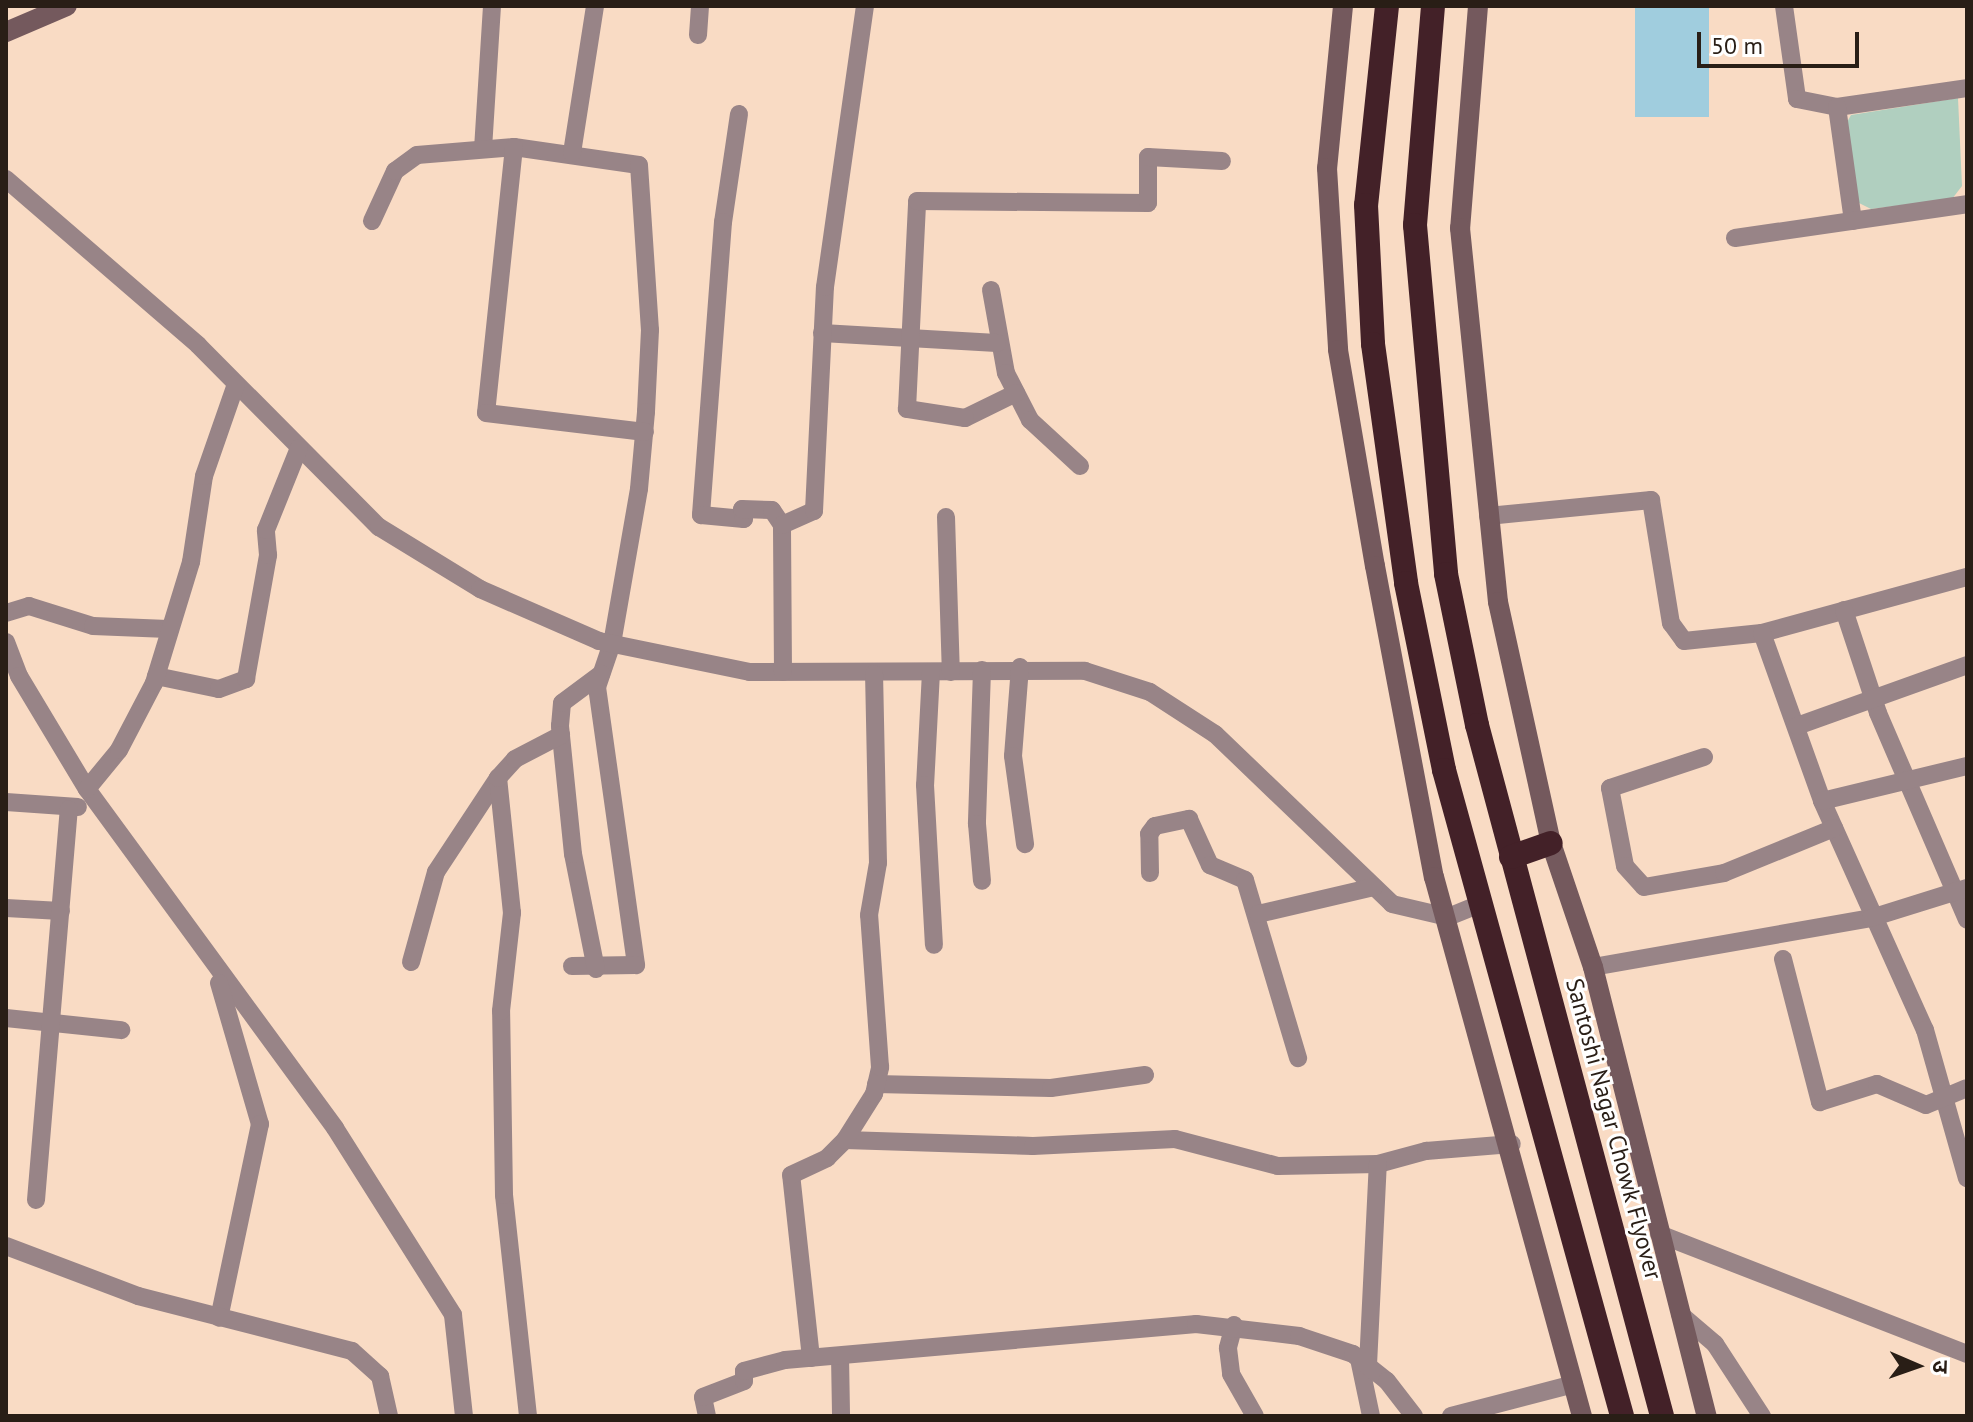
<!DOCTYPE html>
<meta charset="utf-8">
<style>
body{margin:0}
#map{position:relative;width:1973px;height:1422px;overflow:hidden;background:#f9dbc4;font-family:"PT Sans","Noto Sans Devanagari",sans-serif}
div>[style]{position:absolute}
.green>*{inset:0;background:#b0cfbf}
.water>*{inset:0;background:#a0cdde;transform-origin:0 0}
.street>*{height:18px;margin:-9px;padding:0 9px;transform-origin:9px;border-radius:9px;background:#988487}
.secondary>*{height:20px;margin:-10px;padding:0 10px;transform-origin:10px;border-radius:10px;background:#74595d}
.highway>*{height:24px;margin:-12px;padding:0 12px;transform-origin:12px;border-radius:12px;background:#432128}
span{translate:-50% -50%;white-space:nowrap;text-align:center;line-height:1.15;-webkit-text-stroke:6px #fff;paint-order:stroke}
.street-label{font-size:24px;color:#291e16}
.frame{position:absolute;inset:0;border:8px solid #291e16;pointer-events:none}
.north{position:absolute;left:1877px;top:1326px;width:80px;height:80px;-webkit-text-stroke:6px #fff;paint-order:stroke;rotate:92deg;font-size:22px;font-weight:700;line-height:32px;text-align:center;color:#291e16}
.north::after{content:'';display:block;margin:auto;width:28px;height:36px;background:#291e16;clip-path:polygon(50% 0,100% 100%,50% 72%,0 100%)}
.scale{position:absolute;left:1697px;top:32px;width:162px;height:36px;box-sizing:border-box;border:4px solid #291e16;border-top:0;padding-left:10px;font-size:24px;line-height:28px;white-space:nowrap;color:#291e16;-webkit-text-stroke:6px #fff;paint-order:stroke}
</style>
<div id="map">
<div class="green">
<div style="clip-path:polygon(1958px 98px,1962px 186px,1952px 199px,1871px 209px,1857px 202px,1846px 124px,1851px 115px)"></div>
</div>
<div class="water">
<div style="left:1635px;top:6px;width:74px;height:111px"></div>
</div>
<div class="street">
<div style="left:1784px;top:6px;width:94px;rotate:82deg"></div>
<div style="left:1797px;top:99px;width:41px;rotate:11.3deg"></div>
<div style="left:1837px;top:107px;width:131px;rotate:-8.3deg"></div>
<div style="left:698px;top:35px;width:29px;rotate:-86deg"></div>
<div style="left:1837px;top:107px;width:115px;rotate:82deg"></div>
<div style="left:739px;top:114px;width:109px;rotate:98.4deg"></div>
<div style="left:723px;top:222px;width:294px;rotate:94.3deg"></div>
<div style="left:701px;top:515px;width:43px;rotate:5.3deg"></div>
<div style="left:744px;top:519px;width:10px;rotate:-101deg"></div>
<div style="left:742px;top:509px;width:30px;rotate:2deg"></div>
<div style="left:772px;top:510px;width:18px;rotate:56deg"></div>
<div style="left:514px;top:147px;width:126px;rotate:8.2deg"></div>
<div style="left:639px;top:165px;width:165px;rotate:86.2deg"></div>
<div style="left:650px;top:330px;width:82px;rotate:92.8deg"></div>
<div style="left:646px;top:412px;width:77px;rotate:95.2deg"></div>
<div style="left:639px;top:489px;width:156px;rotate:99.9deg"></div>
<div style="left:612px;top:643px;width:46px;rotate:108.8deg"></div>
<div style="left:597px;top:687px;width:281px;rotate:82deg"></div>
<div style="left:636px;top:965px;width:64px;rotate:179.1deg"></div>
<div style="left:483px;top:149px;width:143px;rotate:-86.4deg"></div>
<div style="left:572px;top:153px;width:149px;rotate:-81.1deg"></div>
<div style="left:6px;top:179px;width:254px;rotate:40.8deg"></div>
<div style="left:198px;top:345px;width:257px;rotate:45.2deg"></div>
<div style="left:379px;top:527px;width:119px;rotate:31.5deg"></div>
<div style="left:480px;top:589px;width:130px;rotate:23.6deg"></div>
<div style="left:599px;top:641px;width:154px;rotate:11.6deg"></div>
<div style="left:750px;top:672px;width:335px;rotate:-0.2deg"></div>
<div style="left:1085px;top:671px;width:68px;rotate:17.9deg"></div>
<div style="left:1150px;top:692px;width:77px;rotate:32.9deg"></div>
<div style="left:1215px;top:734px;width:245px;rotate:43.8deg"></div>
<div style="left:1392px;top:904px;width:57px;rotate:13.1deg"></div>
<div style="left:1448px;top:917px;width:35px;rotate:-22deg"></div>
<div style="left:372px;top:221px;width:55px;rotate:-65.3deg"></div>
<div style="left:395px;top:171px;width:27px;rotate:-36deg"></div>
<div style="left:417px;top:155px;width:97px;rotate:-4.7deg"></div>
<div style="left:514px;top:147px;width:267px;rotate:96deg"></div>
<div style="left:486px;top:413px;width:160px;rotate:6.8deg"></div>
<div style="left:1735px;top:238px;width:234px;rotate:-8.3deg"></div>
<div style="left:991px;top:290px;width:84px;rotate:79.8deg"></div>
<div style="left:1006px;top:373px;width:53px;rotate:62.9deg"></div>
<div style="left:1030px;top:420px;width:68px;rotate:42.6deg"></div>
<div style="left:822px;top:333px;width:175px;rotate:3.3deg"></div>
<div style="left:1016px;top:393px;width:57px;rotate:153.9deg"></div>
<div style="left:965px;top:418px;width:59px;rotate:-171.2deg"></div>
<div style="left:907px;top:409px;width:208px;rotate:-87.2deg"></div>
<div style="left:917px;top:201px;width:231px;rotate:0.5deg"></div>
<div style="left:1148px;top:203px;width:46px;rotate:-90deg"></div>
<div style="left:1148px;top:157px;width:74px;rotate:3.1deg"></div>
<div style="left:1488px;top:516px;width:164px;rotate:-5.6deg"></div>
<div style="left:1651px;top:500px;width:125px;rotate:80.8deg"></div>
<div style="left:1671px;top:623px;width:22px;rotate:54deg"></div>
<div style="left:1684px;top:641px;width:78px;rotate:-5.9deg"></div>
<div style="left:1762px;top:633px;width:213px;rotate:-15.3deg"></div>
<div style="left:946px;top:517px;width:155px;rotate:88.2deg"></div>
<div style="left:1844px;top:610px;width:108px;rotate:71.7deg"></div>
<div style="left:1878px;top:713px;width:225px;rotate:66.7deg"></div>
<div style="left:6px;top:613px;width:24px;rotate:-17deg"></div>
<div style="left:29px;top:606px;width:67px;rotate:17.4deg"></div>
<div style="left:93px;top:626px;width:75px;rotate:2.3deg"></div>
<div style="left:1762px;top:633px;width:178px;rotate:70.3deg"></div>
<div style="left:1822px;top:801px;width:251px;rotate:65.8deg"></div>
<div style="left:1925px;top:1030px;width:154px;rotate:74.2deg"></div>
<div style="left:6px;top:642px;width:36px;rotate:69deg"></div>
<div style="left:19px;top:676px;width:132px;rotate:59deg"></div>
<div style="left:87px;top:789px;width:420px;rotate:53.8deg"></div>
<div style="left:335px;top:1128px;width:221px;rotate:57.7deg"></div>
<div style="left:453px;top:1315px;width:102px;rotate:83.8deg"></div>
<div style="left:1020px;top:667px;width:89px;rotate:94.5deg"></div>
<div style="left:1013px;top:756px;width:89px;rotate:82.2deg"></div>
<div style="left:982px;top:670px;width:154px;rotate:91.9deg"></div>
<div style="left:977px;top:824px;width:57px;rotate:85deg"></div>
<div style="left:783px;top:672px;width:147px;rotate:-90.4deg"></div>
<div style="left:782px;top:525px;width:35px;rotate:-24deg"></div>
<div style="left:814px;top:511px;width:224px;rotate:-87.2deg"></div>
<div style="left:825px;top:287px;width:284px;rotate:-81.9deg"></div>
<div style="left:931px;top:672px;width:113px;rotate:93deg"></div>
<div style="left:925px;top:785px;width:160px;rotate:86.8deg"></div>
<div style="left:156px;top:676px;width:64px;rotate:11.7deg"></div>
<div style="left:219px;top:689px;width:29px;rotate:-20deg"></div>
<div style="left:246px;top:679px;width:126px;rotate:-79.9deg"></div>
<div style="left:268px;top:555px;width:25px;rotate:-95deg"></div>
<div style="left:266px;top:530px;width:88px;rotate:-68.1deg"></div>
<div style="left:1797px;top:726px;width:181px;rotate:-19.7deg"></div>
<div style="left:1704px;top:757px;width:99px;rotate:161.7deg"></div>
<div style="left:1610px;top:788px;width:79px;rotate:79.1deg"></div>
<div style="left:1625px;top:866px;width:28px;rotate:48deg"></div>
<div style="left:1644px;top:887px;width:81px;rotate:-9.9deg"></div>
<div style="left:1724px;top:873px;width:119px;rotate:-22.2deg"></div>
<div style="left:87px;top:789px;width:50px;rotate:-50.6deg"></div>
<div style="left:119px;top:750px;width:76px;rotate:-62.4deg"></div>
<div style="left:154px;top:683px;width:127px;rotate:-73deg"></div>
<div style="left:191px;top:562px;width:87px;rotate:-81.4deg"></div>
<div style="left:204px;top:476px;width:97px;rotate:-70.8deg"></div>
<div style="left:1822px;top:801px;width:149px;rotate:-13.6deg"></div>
<div style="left:6px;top:802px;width:72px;rotate:4deg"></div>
<div style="left:1150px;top:873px;width:39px;rotate:-91deg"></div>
<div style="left:1149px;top:834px;width:10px;rotate:-53deg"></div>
<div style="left:1155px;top:826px;width:35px;rotate:-12deg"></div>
<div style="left:1189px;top:819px;width:51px;rotate:65.5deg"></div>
<div style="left:1210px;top:865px;width:38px;rotate:23deg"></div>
<div style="left:1245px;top:880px;width:186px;rotate:73.4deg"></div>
<div style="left:6px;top:908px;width:55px;rotate:3.1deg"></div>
<div style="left:1258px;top:914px;width:119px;rotate:-13.1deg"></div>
<div style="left:1783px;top:959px;width:148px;rotate:75.5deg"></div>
<div style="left:1820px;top:1102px;width:60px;rotate:-17.5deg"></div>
<div style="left:1877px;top:1084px;width:53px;rotate:23.2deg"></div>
<div style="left:1926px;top:1105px;width:44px;rotate:-22.5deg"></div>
<div style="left:411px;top:962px;width:93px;rotate:-74.5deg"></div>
<div style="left:436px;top:872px;width:113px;rotate:-56.6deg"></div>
<div style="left:1593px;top:967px;width:282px;rotate:-10deg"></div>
<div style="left:1871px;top:918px;width:101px;rotate:-17.4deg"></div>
<div style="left:596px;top:969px;width:117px;rotate:-101.3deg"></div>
<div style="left:573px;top:854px;width:129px;rotate:-95.8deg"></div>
<div style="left:560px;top:726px;width:23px;rotate:-85deg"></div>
<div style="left:562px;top:703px;width:49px;rotate:-36.6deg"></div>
<div style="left:219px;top:983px;width:147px;rotate:73.8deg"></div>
<div style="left:260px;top:1124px;width:198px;rotate:101.9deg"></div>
<div style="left:6px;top:1018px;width:116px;rotate:6deg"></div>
<div style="left:876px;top:1084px;width:175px;rotate:1.3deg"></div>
<div style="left:1051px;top:1088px;width:95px;rotate:-7.9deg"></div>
<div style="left:845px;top:1140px;width:188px;rotate:1.8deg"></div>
<div style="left:1033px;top:1146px;width:142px;rotate:-2.8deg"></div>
<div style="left:1175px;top:1139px;width:106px;rotate:14.7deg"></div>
<div style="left:1278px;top:1166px;width:100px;rotate:-1.1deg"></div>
<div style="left:1378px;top:1164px;width:50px;rotate:-15.2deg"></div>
<div style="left:1426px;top:1151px;width:86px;rotate:-4.7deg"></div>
<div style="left:36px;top:1200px;width:392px;rotate:-85.2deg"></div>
<div style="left:1659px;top:1234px;width:331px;rotate:21.3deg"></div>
<div style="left:6px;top:1246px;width:141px;rotate:20.7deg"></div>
<div style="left:138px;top:1296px;width:221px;rotate:14.4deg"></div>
<div style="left:352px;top:1351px;width:38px;rotate:42deg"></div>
<div style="left:380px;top:1376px;width:41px;rotate:77.3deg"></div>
<div style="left:1680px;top:1314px;width:46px;rotate:40.6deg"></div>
<div style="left:1715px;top:1344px;width:86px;rotate:56.9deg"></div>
<div style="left:1234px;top:1325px;width:24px;rotate:105deg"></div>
<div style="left:1228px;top:1348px;width:26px;rotate:83deg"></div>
<div style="left:1231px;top:1374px;width:48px;rotate:60.3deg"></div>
<div style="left:840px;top:1356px;width:60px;rotate:89deg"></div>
<div style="left:811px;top:1358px;width:184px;rotate:-96.2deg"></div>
<div style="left:791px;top:1175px;width:40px;rotate:-25deg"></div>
<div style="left:827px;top:1158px;width:25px;rotate:-45deg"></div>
<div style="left:845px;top:1140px;width:54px;rotate:-57.8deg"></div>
<div style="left:874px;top:1094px;width:28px;rotate:-77deg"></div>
<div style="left:880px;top:1067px;width:152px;rotate:-94.1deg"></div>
<div style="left:869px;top:915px;width:53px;rotate:-80.2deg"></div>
<div style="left:878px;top:863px;width:189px;rotate:-91.2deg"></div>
<div style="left:1359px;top:1359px;width:58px;rotate:78.1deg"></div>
<div style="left:1368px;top:1365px;width:201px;rotate:-87.2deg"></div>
<div style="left:528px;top:1416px;width:222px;rotate:-96.2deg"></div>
<div style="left:504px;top:1195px;width:184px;rotate:-90.9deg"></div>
<div style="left:501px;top:1011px;width:99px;rotate:-83.6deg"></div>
<div style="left:512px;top:913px;width:136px;rotate:-95.9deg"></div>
<div style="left:498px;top:778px;width:25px;rotate:-48deg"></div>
<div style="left:515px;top:759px;width:52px;rotate:-27.6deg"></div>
<div style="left:707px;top:1416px;width:19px;rotate:-102deg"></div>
<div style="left:703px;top:1397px;width:44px;rotate:-21.3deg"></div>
<div style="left:744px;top:1381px;width:10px;rotate:-90deg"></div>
<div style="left:744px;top:1371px;width:42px;rotate:-15deg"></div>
<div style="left:785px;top:1360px;width:413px;rotate:-5deg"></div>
<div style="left:1196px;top:1324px;width:104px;rotate:6.6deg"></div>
<div style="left:1299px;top:1336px;width:57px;rotate:18.4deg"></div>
<div style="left:1353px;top:1354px;width:43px;rotate:38.5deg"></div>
<div style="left:1387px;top:1381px;width:44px;rotate:52.4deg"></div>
<div style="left:1451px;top:1416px;width:127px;rotate:-14.6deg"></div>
</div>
<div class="secondary">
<div style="left:1343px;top:6px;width:163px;rotate:95.6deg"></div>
<div style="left:1327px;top:168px;width:182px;rotate:86.5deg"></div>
<div style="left:1338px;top:350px;width:219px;rotate:80.3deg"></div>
<div style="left:1375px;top:566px;width:317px;rotate:79.3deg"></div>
<div style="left:1434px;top:877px;width:559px;rotate:74.65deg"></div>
<div style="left:1478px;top:6px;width:223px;rotate:94.6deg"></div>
<div style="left:1460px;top:228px;width:376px;rotate:84.2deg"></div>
<div style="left:1498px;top:602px;width:247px;rotate:77.6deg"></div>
<div style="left:1551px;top:843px;width:131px;rotate:71.3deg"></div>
<div style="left:1593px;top:967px;width:463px;rotate:75.8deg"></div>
<div style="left:6px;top:32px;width:66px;rotate:-23.1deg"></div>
</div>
<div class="highway">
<div style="left:1387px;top:6px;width:200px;rotate:96deg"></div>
<div style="left:1366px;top:205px;width:139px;rotate:87.1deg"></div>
<div style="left:1373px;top:344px;width:241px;rotate:82.1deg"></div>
<div style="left:1406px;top:583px;width:191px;rotate:78.5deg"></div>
<div style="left:1444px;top:770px;width:670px;rotate:74.59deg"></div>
<div style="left:1433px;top:6px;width:220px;rotate:94.7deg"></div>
<div style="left:1415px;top:225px;width:350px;rotate:84.9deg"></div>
<div style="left:1446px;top:574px;width:154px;rotate:78.4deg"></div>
<div style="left:1477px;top:725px;width:715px;rotate:75.01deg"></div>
<div style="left:1511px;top:857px;width:42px;rotate:-19.3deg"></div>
</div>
<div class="street-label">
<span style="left:1614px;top:1129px;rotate:75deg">Santoshi Nagar Chowk Flyover</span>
</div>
<div class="frame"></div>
<div class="north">उ</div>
<div class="scale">50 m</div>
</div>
